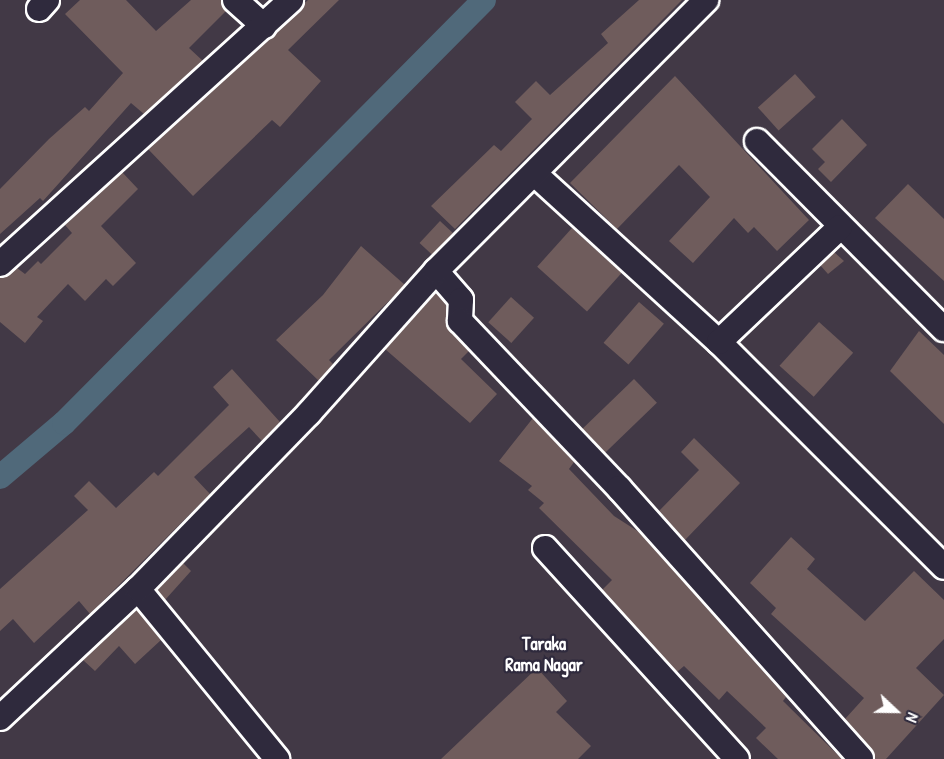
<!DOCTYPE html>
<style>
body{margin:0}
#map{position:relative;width:944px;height:759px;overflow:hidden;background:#423946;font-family:"Patrick Hand",sans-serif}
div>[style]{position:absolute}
.canal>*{height:24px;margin:-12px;padding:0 12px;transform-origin:12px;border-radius:12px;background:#50697a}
.building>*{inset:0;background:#6f5c5c;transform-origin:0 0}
.roads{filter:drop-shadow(2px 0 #fff) drop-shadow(-2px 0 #fff) drop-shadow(0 2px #fff) drop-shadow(0 -2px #fff)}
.minor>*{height:24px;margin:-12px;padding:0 12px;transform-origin:12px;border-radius:12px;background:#2f2a3d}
span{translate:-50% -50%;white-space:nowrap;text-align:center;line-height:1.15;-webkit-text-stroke:4.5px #2f2a3d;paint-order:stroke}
.neighbourhood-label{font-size:18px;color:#fff;font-weight:700}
.north{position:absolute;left:866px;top:681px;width:60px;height:60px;-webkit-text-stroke:4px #2f2a3d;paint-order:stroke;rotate:112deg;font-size:16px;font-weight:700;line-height:24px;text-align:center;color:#fff}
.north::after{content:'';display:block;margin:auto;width:21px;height:27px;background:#fff;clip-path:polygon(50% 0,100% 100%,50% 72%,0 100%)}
</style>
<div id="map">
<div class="canal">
<div style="left:0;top:477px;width:84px;rotate:-40.2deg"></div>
<div style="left:64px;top:423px;width:596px;rotate:-45.2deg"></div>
</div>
<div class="building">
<div style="clip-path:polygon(80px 0,126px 0,156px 31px,191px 0,221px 0,226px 11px,189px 48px,203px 61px,144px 114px,131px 103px,43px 201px,40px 198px,0 234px,0 189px,49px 139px,85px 107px,89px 111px,123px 73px,65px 14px)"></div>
<div style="clip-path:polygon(308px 0,339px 0,288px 50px,321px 81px,280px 127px,272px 120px,193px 196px,148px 149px)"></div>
<div style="clip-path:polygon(639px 0,682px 0,455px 229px,431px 206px,494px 145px,501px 151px,532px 119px,515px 102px,536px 81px,550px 95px,608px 43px,601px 34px)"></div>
<div style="left:795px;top:74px;width:31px;height:50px;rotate:48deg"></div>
<div style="clip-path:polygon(675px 76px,809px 220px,777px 251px,754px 227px,748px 233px,734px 218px,693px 263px,669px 241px,710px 197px,679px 165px,617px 229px,570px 183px)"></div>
<div style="clip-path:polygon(842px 119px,867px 145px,831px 182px,818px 169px,825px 162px,812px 149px)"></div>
<div style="clip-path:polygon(122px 172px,138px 189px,101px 226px,136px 263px,113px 286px,106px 279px,85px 301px,68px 284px,37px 317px,43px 321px,25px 343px,0 322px,0 278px,17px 268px,25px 274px,38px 261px,41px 264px,72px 233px,65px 225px)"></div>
<div style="clip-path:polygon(908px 184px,944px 219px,944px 281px,875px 218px)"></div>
<div style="left:440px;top:221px;width:18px;height:30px;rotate:43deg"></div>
<div style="left:572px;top:228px;width:67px;height:52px;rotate:42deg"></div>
<div style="clip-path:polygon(361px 246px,405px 285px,329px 360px,333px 364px,319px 381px,276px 340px,323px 295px)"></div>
<div style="clip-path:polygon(834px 252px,844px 261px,828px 274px,820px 265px)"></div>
<div style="clip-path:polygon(436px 293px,446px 305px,447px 326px,469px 351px,461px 359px,497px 394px,470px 423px,385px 349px)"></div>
<div style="left:511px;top:297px;width:31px;height:34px;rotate:42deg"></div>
<div style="left:639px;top:302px;width:33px;height:54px;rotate:41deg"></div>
<div style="left:819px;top:322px;width:46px;height:59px;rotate:42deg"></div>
<div style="clip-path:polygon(919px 331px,944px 355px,944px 424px,890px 371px)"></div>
<div style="clip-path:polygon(232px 369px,280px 422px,262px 441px,249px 427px,194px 477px,210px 494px,90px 614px,79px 601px,34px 643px,13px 619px,0 631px,0 589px,88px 510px,74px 496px,89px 481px,116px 508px,154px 472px,158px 476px,229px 405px,213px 387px)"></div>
<div style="left:634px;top:379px;width:33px;height:72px;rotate:46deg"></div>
<div style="clip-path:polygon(533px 418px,574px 462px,569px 469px,614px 516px,639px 532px,786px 697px,783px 701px,842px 759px,778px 759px,756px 738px,766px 728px,727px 691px,719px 700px,684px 666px,677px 672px,602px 590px,612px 580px,539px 508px,544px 503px,528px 490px,532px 486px,499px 461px)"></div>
<div style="clip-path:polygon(694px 438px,740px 483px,685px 540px,659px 511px,699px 470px,681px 452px)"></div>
<div style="clip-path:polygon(791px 537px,815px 559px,807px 569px,865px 621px,914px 571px,944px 600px,944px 639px,916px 668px,944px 695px,886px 759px,875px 759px,845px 719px,864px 698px,771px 614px,776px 608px,750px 583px)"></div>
<div style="clip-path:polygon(183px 563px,191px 571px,165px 600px,157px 590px)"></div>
<div style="clip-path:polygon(137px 610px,161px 640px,135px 664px,119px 646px,95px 671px,83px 660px)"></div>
<div style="clip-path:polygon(537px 668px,567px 701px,556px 712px,591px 746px,578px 759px,441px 759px)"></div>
</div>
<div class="roads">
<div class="minor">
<div style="left:235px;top:0;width:39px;rotate:42deg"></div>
<div style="left:39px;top:9px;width:12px;rotate:-48deg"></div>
<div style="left:757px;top:141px;width:265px;rotate:45.2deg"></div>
<div style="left:536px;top:175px;width:248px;rotate:42.4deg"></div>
<div style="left:719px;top:342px;width:318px;rotate:45deg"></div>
<div style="left:0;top:264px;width:393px;rotate:-42.2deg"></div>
<div style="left:436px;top:271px;width:38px;rotate:49deg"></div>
<div style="left:461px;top:300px;width:21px;rotate:93deg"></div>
<div style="left:460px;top:321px;width:231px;rotate:46.4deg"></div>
<div style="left:619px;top:488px;width:363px;rotate:48.2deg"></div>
<div style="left:719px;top:342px;width:167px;rotate:-43.5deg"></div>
<div style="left:545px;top:548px;width:285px;rotate:47.7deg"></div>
<div style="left:138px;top:589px;width:220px;rotate:50.7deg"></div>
<div style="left:0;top:718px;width:189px;rotate:-43.1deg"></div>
<div style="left:138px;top:589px;width:245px;rotate:-45.8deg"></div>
<div style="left:309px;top:413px;width:191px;rotate:-48.2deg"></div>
<div style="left:436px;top:271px;width:383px;rotate:-45.1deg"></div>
</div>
</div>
<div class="neighbourhood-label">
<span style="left:544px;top:655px">Taraka<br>Rama Nagar</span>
</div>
<div class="north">N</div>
</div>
